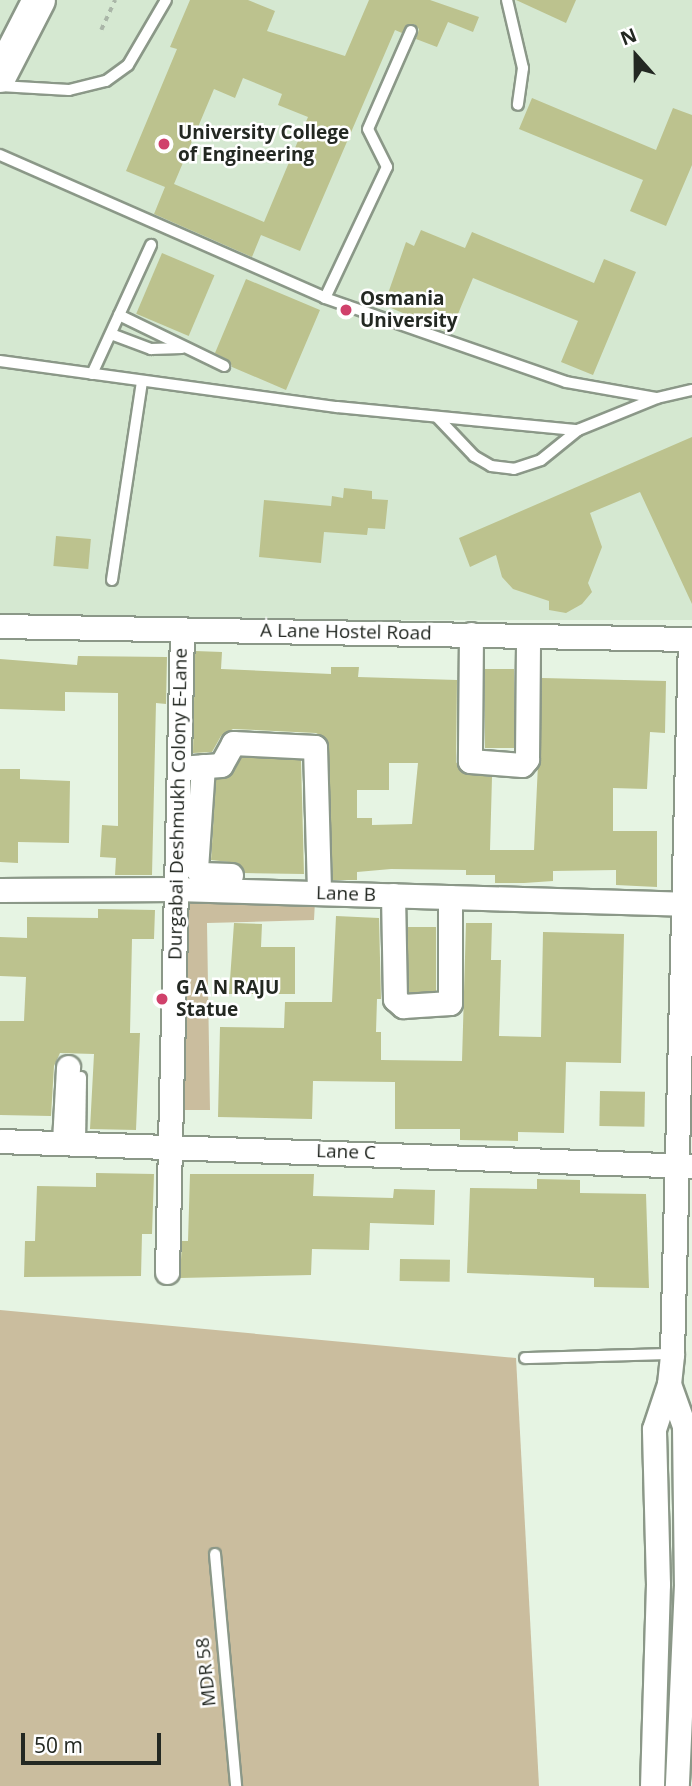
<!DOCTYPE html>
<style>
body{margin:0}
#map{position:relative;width:692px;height:1786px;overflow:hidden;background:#e6f4e3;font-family:"Open Sans",sans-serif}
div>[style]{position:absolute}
.built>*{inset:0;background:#d5e8d1;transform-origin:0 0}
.green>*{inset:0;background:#cabd9e}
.building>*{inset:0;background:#bcc28e;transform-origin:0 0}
.path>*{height:3.5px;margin-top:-1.75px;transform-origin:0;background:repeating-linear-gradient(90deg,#aab6a8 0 5px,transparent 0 10px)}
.roads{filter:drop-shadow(2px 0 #8b9888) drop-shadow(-2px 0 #8b9888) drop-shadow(0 2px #8b9888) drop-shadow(0 -2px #8b9888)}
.lane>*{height:10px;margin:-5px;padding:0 5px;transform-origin:5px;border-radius:5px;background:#fff}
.street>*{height:23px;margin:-11.5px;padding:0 11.5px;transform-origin:11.5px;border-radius:11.5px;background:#fff}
.secondary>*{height:32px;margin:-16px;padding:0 16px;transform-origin:16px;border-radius:16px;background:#fff}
.dots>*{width:19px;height:19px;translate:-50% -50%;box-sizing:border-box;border:4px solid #fff;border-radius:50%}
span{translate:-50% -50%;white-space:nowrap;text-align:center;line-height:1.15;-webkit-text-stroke:5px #fff;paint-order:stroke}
.poi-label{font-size:19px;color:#232822;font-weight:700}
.left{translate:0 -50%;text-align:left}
.street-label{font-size:19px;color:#232822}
.north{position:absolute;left:601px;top:21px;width:70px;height:70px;-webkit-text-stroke:5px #fff;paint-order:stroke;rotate:339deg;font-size:19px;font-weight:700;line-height:28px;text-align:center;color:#232822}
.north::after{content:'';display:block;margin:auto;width:24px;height:32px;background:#232822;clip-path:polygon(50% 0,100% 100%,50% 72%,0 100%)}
.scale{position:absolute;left:21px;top:1733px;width:140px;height:32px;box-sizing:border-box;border:4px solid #232822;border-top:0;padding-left:9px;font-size:21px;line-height:24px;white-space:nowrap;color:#232822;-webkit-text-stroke:5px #fff;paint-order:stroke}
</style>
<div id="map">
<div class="built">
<div style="left:0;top:0;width:692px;height:620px"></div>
</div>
<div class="green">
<div style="clip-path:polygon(182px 899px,315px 901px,314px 920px,207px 923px,210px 1110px,182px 1110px)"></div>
<div style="clip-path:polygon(0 1310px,516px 1358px,539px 1786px,0 1786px)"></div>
</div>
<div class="building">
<div style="clip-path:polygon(evenodd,190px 0,248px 0,275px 11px,267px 31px,345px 56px,369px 0,430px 0,479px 17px,473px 32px,448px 22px,437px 47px,416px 39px,419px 29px,414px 24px,402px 33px,395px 30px,300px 251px,261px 235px,252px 257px,154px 214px,165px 187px,126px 171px,177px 49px,170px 47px,190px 0,243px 78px,282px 94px,278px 105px,308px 117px,264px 222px,174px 184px,214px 89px,235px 98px,243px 78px)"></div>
<div style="clip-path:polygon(516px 0,576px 0,566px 23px)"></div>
<div style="clip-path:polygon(532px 98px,656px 150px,673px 108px,692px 115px,692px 165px,666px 226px,630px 211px,643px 180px,519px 129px)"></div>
<div style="clip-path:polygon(421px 230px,465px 248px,472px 232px,594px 283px,604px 259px,636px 272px,593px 375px,561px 362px,578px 321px,473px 278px,450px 333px,384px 305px,406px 242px,414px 246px)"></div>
<div style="left:162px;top:253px;width:57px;height:66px;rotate:23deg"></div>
<div style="clip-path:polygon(246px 279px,320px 310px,286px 390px,232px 367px,230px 361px,215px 353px)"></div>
<div style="clip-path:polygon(692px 437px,692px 604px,640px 492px,590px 513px,602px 547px,588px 583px,592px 592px,582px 604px,566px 613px,549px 610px,549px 601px,513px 589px,502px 577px,496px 555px,470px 567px,459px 538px)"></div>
<div style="clip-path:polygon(344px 488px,372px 491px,372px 499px,388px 500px,385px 529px,368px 528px,367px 535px,324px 532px,321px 563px,259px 557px,264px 500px,331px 506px,332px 496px,343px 498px)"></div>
<div style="left:56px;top:536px;width:35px;height:30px;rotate:5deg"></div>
<div style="clip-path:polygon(evenodd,195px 651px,222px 652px,221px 669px,331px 674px,331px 667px,359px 667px,358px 677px,457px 680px,456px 762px,463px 773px,492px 777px,490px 850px,534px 850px,542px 678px,666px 681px,665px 733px,650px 732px,647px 789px,613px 788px,613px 831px,657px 831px,657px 887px,616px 885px,616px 870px,553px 871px,553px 881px,524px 883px,495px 883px,495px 875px,466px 875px,466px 870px,391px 869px,357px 872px,357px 880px,333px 880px,327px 739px,316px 733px,233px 729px,221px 736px,212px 752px,193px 753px,195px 651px,389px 763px,418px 763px,412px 824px,372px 825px,372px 818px,357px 818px,357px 790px,389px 790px,389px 763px)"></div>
<div style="clip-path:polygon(78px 656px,167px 657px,166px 704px,156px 703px,152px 875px,115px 875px,116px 858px,100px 857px,102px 825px,118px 826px,118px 693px,65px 692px,65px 711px,0 709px,0 659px,77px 665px)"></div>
<div style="left:485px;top:669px;width:29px;height:79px"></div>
<div style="clip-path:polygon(241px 757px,301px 760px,304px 874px,244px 873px,238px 863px,211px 860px,216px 779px,229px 776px)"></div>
<div style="clip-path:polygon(0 769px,20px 769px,20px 779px,70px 781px,69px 843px,18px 842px,18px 863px,0 862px)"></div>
<div style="clip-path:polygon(98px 909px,155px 910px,154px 939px,132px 939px,130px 1033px,140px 1033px,136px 1130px,90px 1129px,94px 1054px,60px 1053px,54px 1066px,51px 1116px,0 1115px,0 1021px,24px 1021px,26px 977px,0 976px,0 937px,27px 938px,27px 917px,98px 918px)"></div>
<div style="clip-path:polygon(336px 916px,379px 918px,381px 999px,377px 999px,376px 1032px,381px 1032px,381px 1060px,462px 1061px,466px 923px,492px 923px,491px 960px,501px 960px,499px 1036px,541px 1037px,543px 932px,624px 934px,621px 1063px,566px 1062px,564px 1133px,518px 1132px,518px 1141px,460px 1140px,460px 1129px,395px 1129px,395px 1082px,313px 1081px,312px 1119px,218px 1117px,220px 1027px,284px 1028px,285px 1002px,332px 1002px)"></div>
<div style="clip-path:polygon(234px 923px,262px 924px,261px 947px,295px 947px,295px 994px,229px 994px)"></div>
<div style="left:408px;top:927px;width:28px;height:65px"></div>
<div style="left:600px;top:1091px;width:45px;height:35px;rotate:1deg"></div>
<div style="clip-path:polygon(96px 1173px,154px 1174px,152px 1234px,142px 1234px,141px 1276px,24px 1277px,25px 1241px,35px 1241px,37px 1186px,96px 1187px)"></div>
<div style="clip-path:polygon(190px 1174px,314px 1174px,313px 1196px,393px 1198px,394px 1189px,435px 1190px,434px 1225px,370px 1223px,369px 1250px,312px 1249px,311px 1275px,180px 1278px,182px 1241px,188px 1241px)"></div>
<div style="clip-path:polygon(537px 1179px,580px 1180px,580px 1193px,646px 1194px,649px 1288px,594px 1287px,594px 1278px,467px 1273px,470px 1188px,537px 1189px)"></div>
<div style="left:400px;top:1259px;width:50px;height:22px;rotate:1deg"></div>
</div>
<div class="path">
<div style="left:101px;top:30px;width:33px;rotate:-65deg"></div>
</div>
<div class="roads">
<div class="lane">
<div style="left:507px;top:0;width:70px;rotate:76.8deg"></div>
<div style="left:523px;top:68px;width:37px;rotate:98deg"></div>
<div style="left:0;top:86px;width:69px;rotate:3.3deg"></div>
<div style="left:69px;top:90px;width:38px;rotate:-14deg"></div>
<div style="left:106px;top:81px;width:27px;rotate:-36deg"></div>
<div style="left:128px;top:65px;width:75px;rotate:-59.7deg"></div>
<div style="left:0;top:155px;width:355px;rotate:23.7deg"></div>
<div style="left:325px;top:298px;width:255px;rotate:19.2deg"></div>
<div style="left:566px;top:382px;width:92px;rotate:10deg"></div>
<div style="left:325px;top:298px;width:145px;rotate:-64.7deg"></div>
<div style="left:387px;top:167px;width:42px;rotate:-116.6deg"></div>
<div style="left:368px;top:129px;width:107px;rotate:-66.3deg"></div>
<div style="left:119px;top:315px;width:117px;rotate:25.9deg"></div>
<div style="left:111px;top:334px;width:43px;rotate:20.6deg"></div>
<div style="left:151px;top:349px;width:31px;rotate:-2deg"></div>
<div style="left:0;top:361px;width:340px;rotate:7.8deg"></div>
<div style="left:337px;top:407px;width:242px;rotate:5.5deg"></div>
<div style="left:578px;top:430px;width:85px;rotate:-22.1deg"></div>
<div style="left:657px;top:398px;width:36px;rotate:-13deg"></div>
<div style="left:92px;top:374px;width:142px;rotate:-65.4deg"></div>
<div style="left:437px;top:417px;width:54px;rotate:46.5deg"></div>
<div style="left:474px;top:456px;width:20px;rotate:30deg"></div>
<div style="left:491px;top:466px;width:23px;rotate:7deg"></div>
<div style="left:514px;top:469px;width:28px;rotate:-18deg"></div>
<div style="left:541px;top:460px;width:48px;rotate:-39deg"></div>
<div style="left:112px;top:580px;width:201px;rotate:-81.4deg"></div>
<div style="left:80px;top:1142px;width:65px;rotate:-89.1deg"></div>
<div style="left:525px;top:1358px;width:147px;rotate:-1.6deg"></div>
<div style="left:215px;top:1554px;width:233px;rotate:84.8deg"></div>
</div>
<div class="street">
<div style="left:0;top:626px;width:692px;rotate:1.08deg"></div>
<div style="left:471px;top:634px;width:127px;rotate:90.5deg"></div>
<div style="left:470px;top:761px;width:52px;rotate:4.4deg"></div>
<div style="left:522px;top:765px;width:8px;rotate:-50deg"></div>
<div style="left:527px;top:759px;width:123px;rotate:-89.5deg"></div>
<div style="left:203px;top:766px;width:102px;rotate:93.9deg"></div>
<div style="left:196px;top:868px;width:8px;rotate:50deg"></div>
<div style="left:201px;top:874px;width:30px;rotate:2deg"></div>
<div style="left:179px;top:768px;width:42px;rotate:-4.1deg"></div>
<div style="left:221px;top:765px;width:25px;rotate:-61deg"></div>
<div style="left:233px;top:743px;width:82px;rotate:2.8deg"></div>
<div style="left:315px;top:747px;width:146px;rotate:88.4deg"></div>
<div style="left:0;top:890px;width:176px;rotate:-0.3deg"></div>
<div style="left:176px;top:889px;width:516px;rotate:1.67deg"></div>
<div style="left:393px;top:895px;width:104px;rotate:88.9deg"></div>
<div style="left:395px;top:999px;width:11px;rotate:41deg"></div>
<div style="left:403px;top:1006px;width:47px;rotate:-3.7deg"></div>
<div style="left:450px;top:1003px;width:106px;rotate:-90deg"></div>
<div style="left:0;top:1141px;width:692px;rotate:2.07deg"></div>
<div style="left:64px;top:1142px;width:75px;rotate:-86.9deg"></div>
<div style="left:167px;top:1272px;width:643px;rotate:-88.66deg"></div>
<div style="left:669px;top:1384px;width:45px;rotate:70.3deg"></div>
<div style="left:684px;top:1426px;width:158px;rotate:89.3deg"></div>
<div style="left:686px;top:1584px;width:202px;rotate:92.6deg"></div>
<div style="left:652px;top:1786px;width:202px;rotate:-88.3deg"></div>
<div style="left:658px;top:1584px;width:155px;rotate:-91.5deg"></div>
<div style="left:654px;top:1429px;width:47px;rotate:-71.6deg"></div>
<div style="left:669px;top:1384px;width:30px;rotate:-84deg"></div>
<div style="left:672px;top:1354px;width:715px;rotate:-88.56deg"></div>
</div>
<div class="secondary">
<div style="left:0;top:76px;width:85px;rotate:-62.8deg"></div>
</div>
</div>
<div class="dots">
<div style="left:164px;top:144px;background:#d0416b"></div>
<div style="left:346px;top:310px;background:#d0416b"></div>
<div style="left:162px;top:999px;background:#d0416b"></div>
</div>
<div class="poi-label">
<span class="left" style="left:178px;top:144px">University College<br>of Engineering</span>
<span class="left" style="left:360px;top:310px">Osmania<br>University</span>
<span class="left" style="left:176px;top:999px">G A N RAJU<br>Statue</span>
</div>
<div class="street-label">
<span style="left:346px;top:632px;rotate:1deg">A Lane Hostel Road</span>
<span style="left:178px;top:804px;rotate:-89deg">Durgabai Deshmukh Colony E-Lane</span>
<span style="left:346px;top:894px;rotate:2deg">Lane B</span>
<span style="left:346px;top:1152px;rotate:2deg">Lane C</span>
<span style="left:206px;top:1672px;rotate:-96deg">MDR 58</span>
</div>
<div class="north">N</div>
<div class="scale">50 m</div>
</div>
